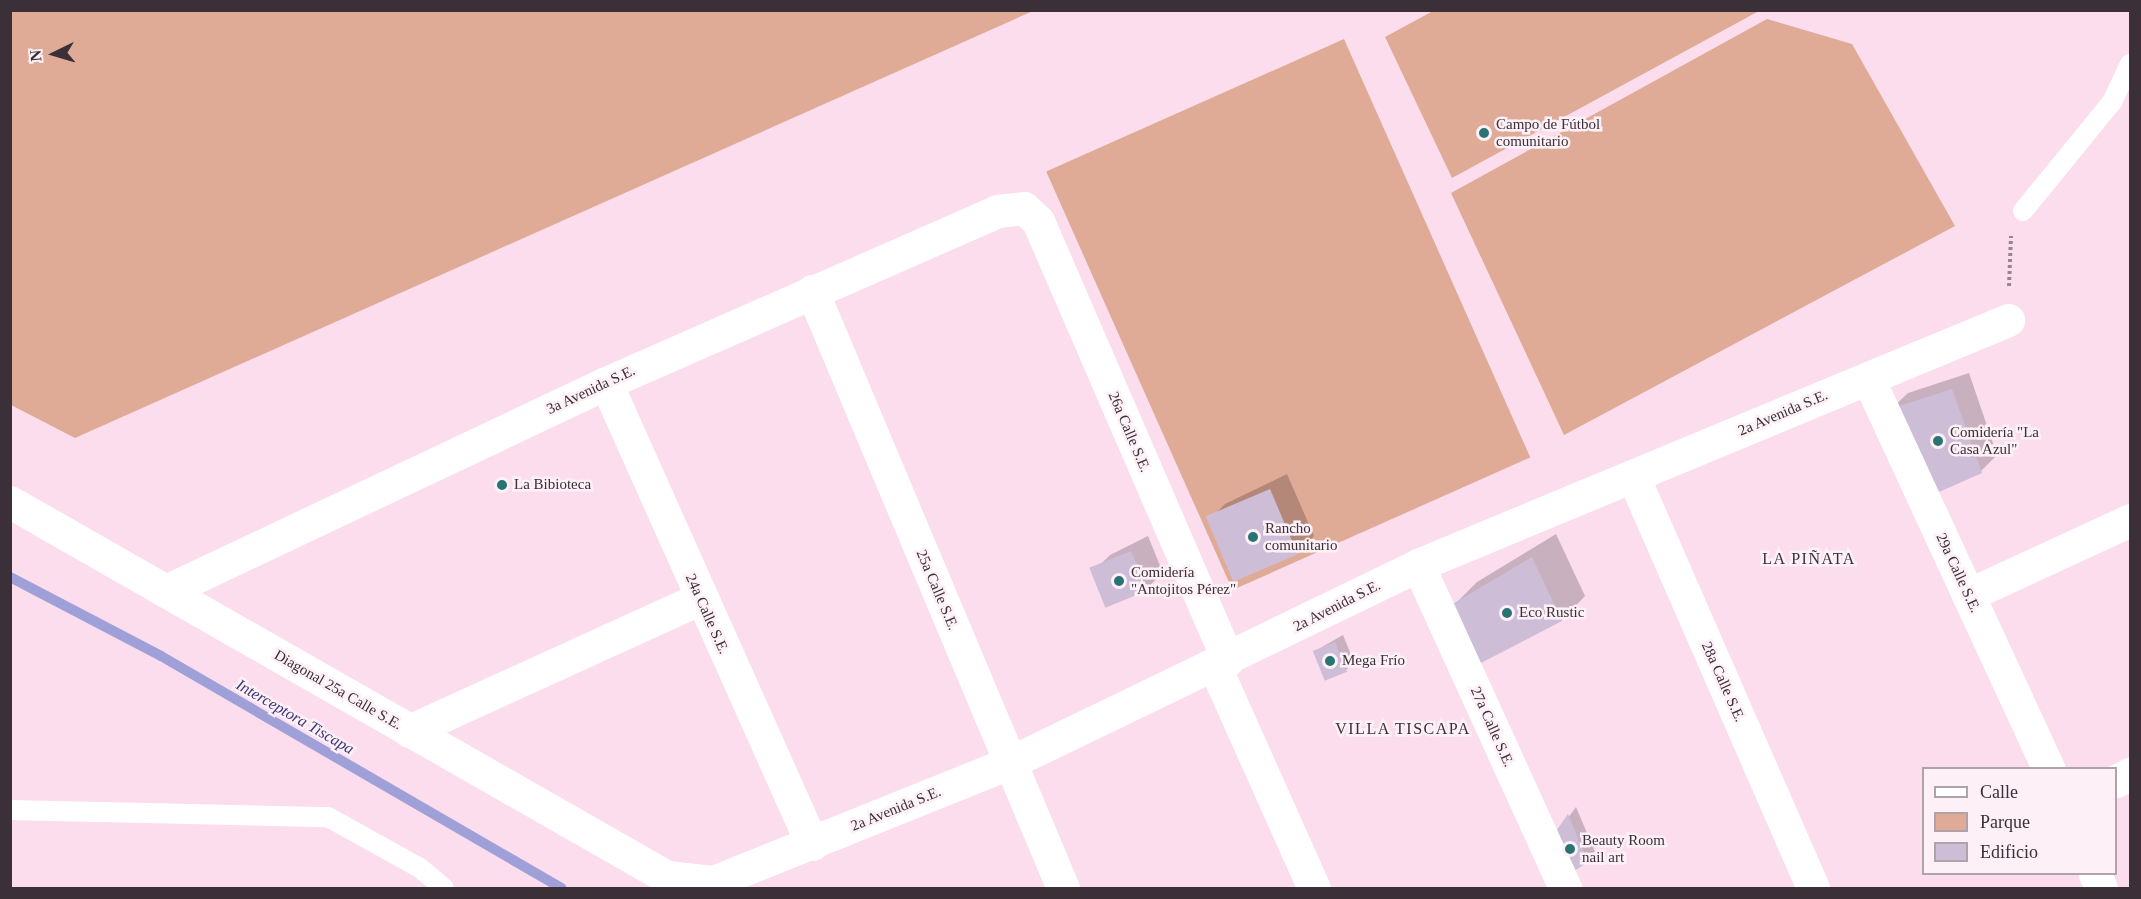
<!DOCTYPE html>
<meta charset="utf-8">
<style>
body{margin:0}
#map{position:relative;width:2141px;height:899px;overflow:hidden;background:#fbddee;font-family:Georgia,serif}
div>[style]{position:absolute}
.green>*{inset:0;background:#e0ab96;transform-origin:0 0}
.shadow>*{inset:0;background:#0003}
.stream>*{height:10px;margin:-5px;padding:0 5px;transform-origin:5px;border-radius:5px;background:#9fa0d8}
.building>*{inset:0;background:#cdbdd7;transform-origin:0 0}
.path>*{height:4px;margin-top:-2px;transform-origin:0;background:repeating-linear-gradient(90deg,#988490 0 3px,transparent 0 6px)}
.service>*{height:20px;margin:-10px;padding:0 10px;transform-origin:10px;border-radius:10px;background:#fff}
.minor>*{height:33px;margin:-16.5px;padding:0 16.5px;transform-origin:16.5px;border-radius:16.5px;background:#fff}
.dots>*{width:16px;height:16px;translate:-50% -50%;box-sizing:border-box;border:3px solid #fdf0f7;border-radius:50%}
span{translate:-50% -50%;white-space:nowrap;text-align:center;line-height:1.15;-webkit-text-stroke:5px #fdf0f7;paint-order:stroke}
.poi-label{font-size:15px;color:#3b3037}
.left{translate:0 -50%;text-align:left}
.street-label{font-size:15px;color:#3b3037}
.neighbourhood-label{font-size:16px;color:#3b3037;letter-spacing:1.5px}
.water-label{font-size:16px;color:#3c3679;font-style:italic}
.frame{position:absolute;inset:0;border:12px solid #3b3037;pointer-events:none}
.legend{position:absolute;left:1922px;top:767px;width:195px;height:108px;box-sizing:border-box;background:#fdf0f7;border:2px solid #afa3aa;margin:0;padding:8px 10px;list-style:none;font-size:18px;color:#3b3037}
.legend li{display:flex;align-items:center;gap:12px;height:30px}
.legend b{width:30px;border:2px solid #afa3aa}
.north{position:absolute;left:24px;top:24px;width:60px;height:60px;-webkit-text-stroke:4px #fdf0f7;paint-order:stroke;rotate:265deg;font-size:16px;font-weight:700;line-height:24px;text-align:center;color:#3b3037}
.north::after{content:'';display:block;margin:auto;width:21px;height:27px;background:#3b3037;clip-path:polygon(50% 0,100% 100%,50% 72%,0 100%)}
</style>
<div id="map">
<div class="green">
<div style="clip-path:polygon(10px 11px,11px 10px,1033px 11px,75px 438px,11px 405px)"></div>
<div style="clip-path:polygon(1433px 11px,1758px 10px,1759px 11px,1452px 178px,1385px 37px)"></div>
<div style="clip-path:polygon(1767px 19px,1852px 44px,1955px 226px,1564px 435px,1451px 193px)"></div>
<div style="left:1344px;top:39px;width:458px;height:326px;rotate:66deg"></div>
</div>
<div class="shadow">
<div style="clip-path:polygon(1969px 373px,1997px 455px,1981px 471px,1891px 409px,1908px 393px)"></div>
<div style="clip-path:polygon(1287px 474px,1314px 536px,1297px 552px,1233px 575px,1208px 521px,1225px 504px)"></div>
<div style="clip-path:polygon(1556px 534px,1585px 596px,1562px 620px,1453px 606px,1477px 582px)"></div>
<div style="clip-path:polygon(1148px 536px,1163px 573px,1146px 589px,1093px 572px,1110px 555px)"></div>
<div style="clip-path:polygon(1343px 635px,1354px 662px,1346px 670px,1315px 651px)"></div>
<div style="clip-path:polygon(1576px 807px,1595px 852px,1587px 860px,1554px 837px)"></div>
</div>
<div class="stream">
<div style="left:10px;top:577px;width:170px;rotate:27.6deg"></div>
<div style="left:161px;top:656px;width:463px;rotate:30.1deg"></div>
</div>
<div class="building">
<div style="clip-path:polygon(1952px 389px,1982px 473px,1930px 496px,1890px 409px)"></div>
<div style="left:1270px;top:489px;width:71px;height:70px;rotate:67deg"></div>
<div style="left:1131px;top:551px;width:43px;height:45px;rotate:68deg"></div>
<div style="clip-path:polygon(1532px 557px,1562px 621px,1477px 665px,1451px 605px)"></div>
<div style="left:1335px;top:642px;width:32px;height:24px;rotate:68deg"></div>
<div style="clip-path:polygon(1568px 814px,1588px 862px,1568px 875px,1552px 837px)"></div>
</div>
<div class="path">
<div style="left:2009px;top:286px;width:50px;rotate:-87.7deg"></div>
</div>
<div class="service">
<div style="left:2023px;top:211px;width:141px;rotate:-50.8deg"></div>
<div style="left:2112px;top:102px;width:42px;rotate:-64.7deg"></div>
<div style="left:10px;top:810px;width:318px;rotate:1.3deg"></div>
<div style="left:328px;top:817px;width:105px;rotate:29deg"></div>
<div style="left:420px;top:868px;width:31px;rotate:40deg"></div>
</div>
<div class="minor">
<div style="left:812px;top:291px;width:648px;rotate:67.2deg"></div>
<div style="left:1868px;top:378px;width:430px;rotate:65.2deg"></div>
<div style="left:606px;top:383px;width:505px;rotate:65.92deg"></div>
<div style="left:1633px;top:476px;width:450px;rotate:66.4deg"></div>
<div style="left:10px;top:502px;width:756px;rotate:29.72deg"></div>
<div style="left:667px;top:877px;width:46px;rotate:6.2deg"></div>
<div style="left:713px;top:882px;width:319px;rotate:-21.9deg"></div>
<div style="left:1009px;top:763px;width:454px;rotate:-25.8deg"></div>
<div style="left:1418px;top:565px;width:639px;rotate:-22.55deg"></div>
<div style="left:1418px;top:565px;width:355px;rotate:65.5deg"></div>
<div style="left:166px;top:591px;width:487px;rotate:-25.3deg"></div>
<div style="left:606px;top:383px;width:427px;rotate:-23.7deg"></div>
<div style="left:997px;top:211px;width:27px;rotate:-6deg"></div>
<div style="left:1024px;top:208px;width:19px;rotate:43deg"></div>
<div style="left:1038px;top:221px;width:478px;rotate:66.6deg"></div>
<div style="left:1968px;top:595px;width:179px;rotate:-24.8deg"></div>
<div style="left:1215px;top:667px;width:242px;rotate:65.9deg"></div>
<div style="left:409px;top:731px;width:319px;rotate:-24.5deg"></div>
<div style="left:2116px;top:781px;width:16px;rotate:-27deg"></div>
<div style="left:2095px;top:874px;width:15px;rotate:67deg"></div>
</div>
<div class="dots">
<div style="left:1484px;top:133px;background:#297373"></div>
<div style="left:1938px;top:441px;background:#297373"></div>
<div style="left:502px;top:485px;background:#297373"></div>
<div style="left:1253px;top:537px;background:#297373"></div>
<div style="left:1119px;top:581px;background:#297373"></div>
<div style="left:1507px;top:613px;background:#297373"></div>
<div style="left:1330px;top:661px;background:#297373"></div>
<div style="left:1570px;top:849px;background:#297373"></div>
</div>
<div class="poi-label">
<span class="left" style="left:1496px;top:133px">Campo de Fútbol<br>comunitario</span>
<span class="left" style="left:1950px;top:441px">Comidería "La<br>Casa Azul"</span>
<span class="left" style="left:514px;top:485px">La Bibioteca</span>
<span class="left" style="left:1265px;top:537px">Rancho<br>comunitario</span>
<span class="left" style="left:1131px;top:581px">Comidería<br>"Antojitos Pérez"</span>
<span class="left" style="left:1519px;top:613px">Eco Rustic</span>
<span class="left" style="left:1342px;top:661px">Mega Frío</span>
<span class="left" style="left:1582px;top:849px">Beauty Room<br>nail art</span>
</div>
<div class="street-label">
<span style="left:591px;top:390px;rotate:-25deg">3a Avenida S.E.</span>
<span style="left:1783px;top:413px;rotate:-23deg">2a Avenida S.E.</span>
<span style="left:1129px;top:432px;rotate:67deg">26a Calle S.E.</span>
<span style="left:1958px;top:573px;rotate:65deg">29a Calle S.E.</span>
<span style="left:937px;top:590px;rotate:67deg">25a Calle S.E.</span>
<span style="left:1337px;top:606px;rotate:-27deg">2a Avenida S.E.</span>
<span style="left:707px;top:614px;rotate:66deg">24a Calle S.E.</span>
<span style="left:1723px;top:682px;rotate:66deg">28a Calle S.E.</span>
<span style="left:338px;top:690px;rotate:30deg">Diagonal 25a Calle S.E.</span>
<span style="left:1492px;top:727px;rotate:66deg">27a Calle S.E.</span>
<span style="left:896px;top:809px;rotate:-22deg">2a Avenida S.E.</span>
</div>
<div class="neighbourhood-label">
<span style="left:1809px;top:559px">LA PIÑATA</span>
<span style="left:1403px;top:729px">VILLA TISCAPA</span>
</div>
<div class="water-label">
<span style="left:295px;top:717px;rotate:30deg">Interceptora Tiscapa</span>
</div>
<div class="frame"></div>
<ul class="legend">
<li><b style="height:8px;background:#fff"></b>Calle</li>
<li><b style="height:16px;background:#e0ab96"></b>Parque</li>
<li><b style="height:16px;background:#cdbdd7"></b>Edificio</li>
</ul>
<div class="north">N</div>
</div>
